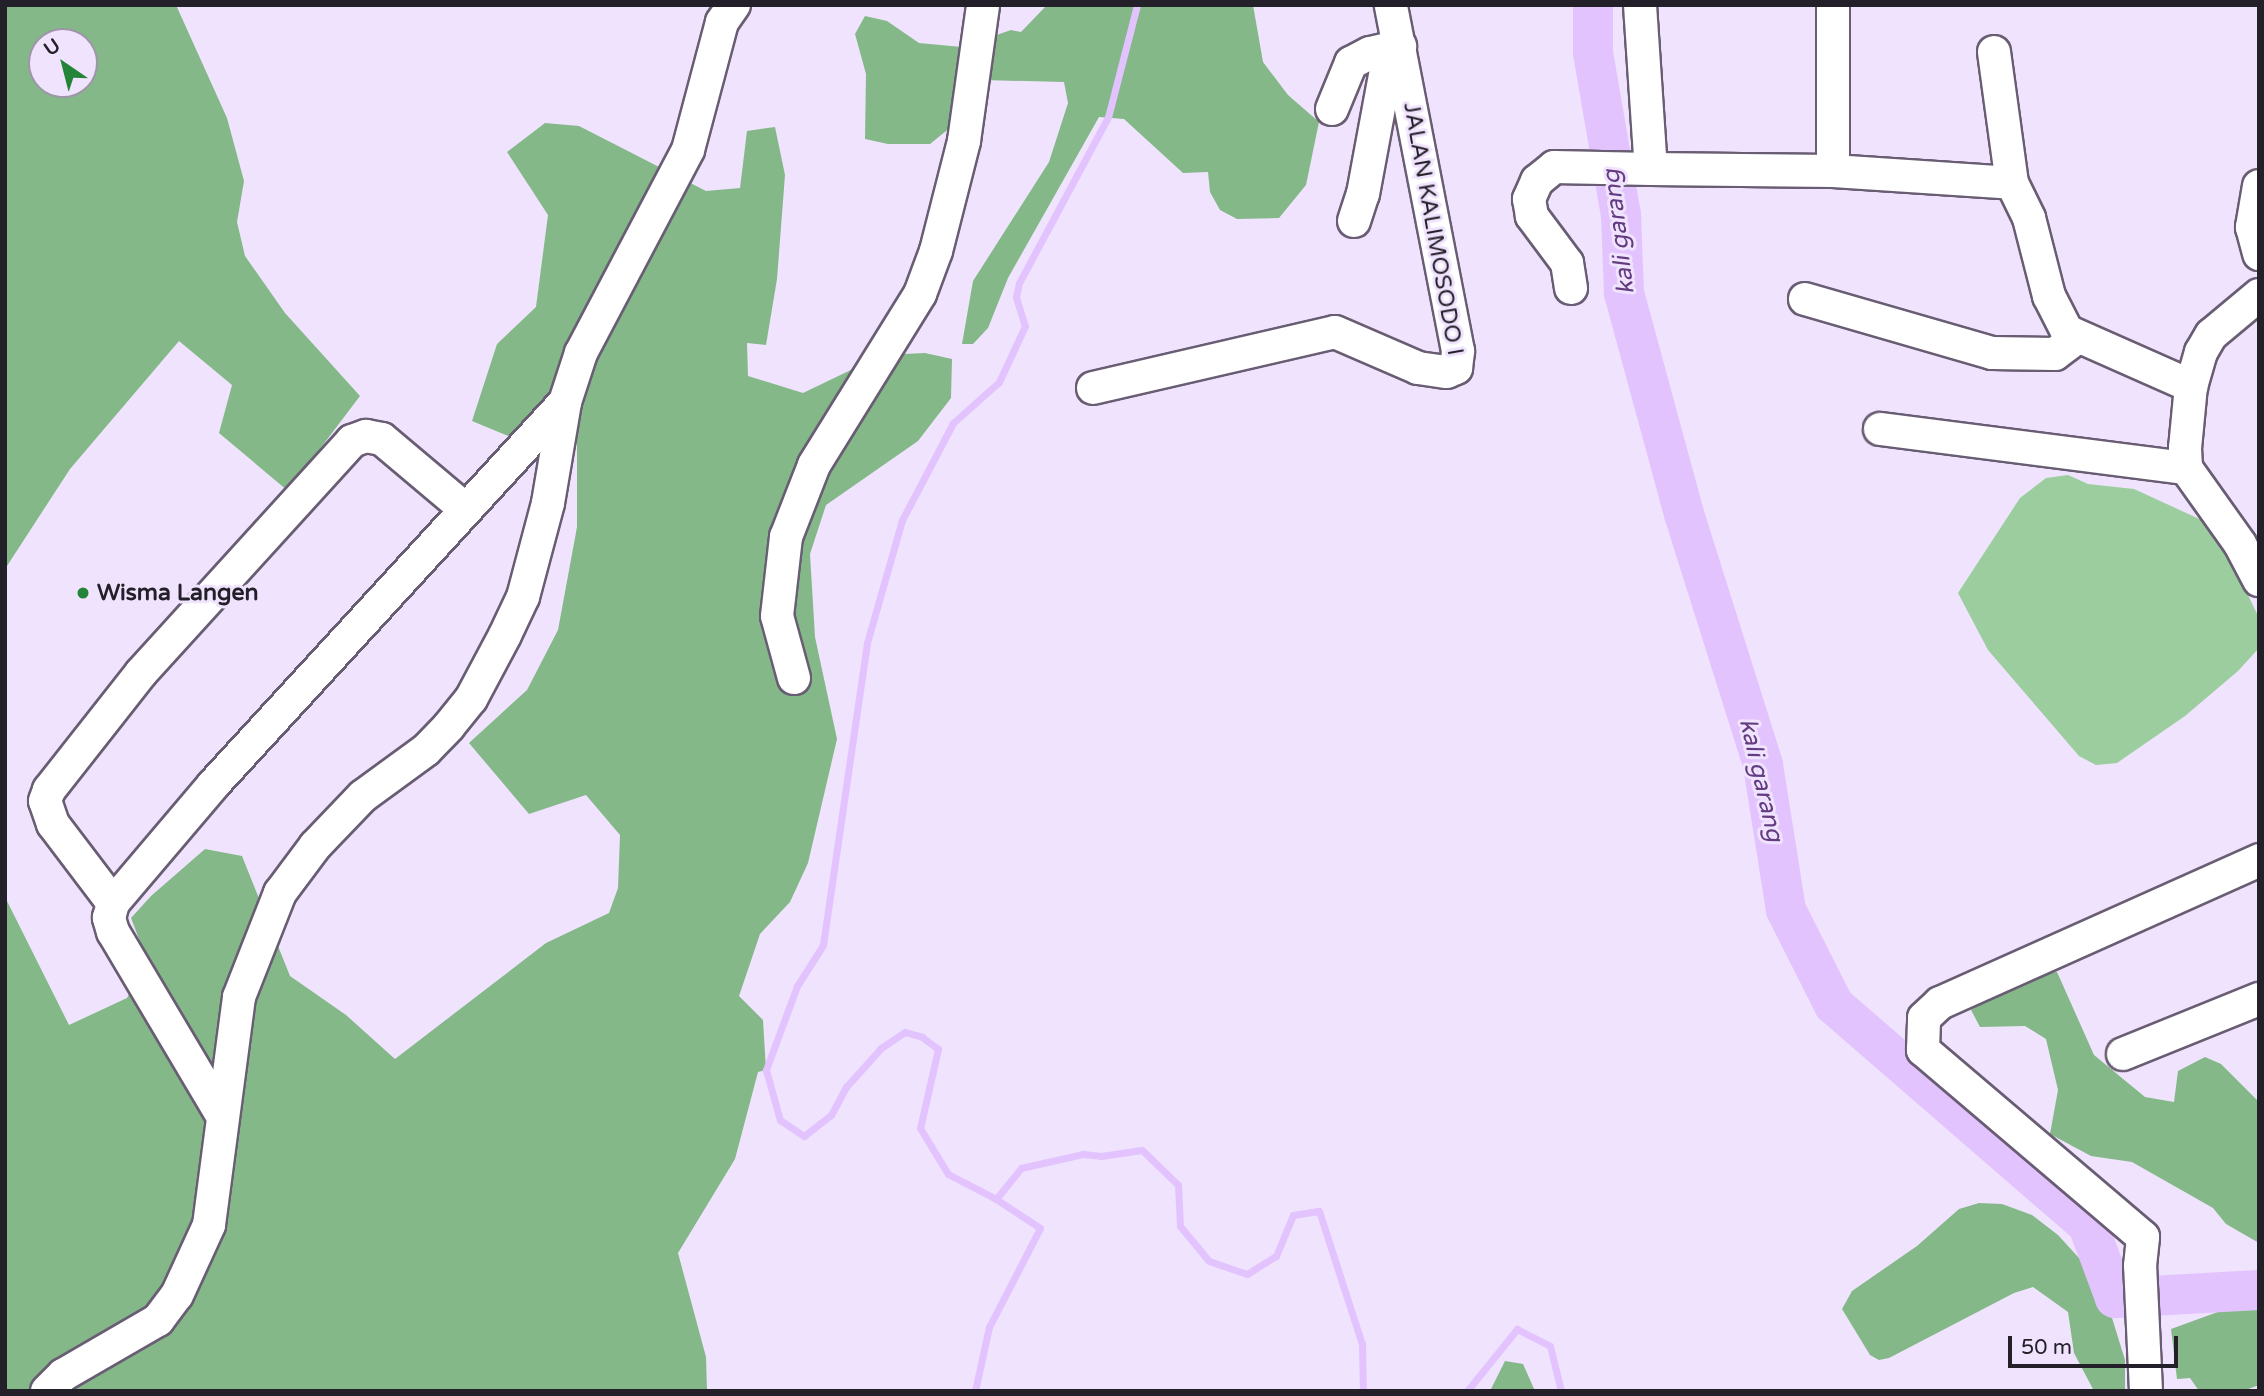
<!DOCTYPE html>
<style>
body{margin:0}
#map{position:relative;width:2264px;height:1396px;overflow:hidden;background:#f0e3fd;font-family:"Varela Round",sans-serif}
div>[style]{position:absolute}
.green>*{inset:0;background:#9bcd9e}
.forest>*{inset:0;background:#84b888}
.stream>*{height:7px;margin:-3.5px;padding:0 3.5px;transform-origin:3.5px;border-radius:3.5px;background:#e2c3fe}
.river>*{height:40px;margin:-20px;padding:0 20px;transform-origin:20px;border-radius:20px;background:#e2c3fe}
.roads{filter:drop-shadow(2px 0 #695d73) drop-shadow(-2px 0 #695d73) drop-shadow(0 2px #695d73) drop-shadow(0 -2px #695d73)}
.minor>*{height:32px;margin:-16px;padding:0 16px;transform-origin:16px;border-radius:16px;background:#fff}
.dots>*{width:19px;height:19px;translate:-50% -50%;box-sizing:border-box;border:4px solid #f0e3fd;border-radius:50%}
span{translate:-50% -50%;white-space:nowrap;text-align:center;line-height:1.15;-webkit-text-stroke:6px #f0e3fd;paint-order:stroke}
.street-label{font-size:23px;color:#242029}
.poi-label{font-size:23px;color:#242029;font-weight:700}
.left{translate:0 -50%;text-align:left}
.water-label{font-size:24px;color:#633b80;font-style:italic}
.frame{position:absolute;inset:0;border:7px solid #242029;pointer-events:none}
.north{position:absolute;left:28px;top:28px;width:70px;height:70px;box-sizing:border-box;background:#f0e3fd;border:2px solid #9e95a8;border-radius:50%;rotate:325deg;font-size:19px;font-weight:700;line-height:28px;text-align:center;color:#242029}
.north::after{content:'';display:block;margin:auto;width:24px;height:32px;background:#248538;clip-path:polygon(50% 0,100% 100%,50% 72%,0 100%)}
.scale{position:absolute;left:2008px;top:1336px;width:170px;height:32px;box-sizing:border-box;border:4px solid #242029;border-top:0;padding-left:9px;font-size:21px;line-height:24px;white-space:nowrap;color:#242029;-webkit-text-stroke:5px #f0e3fd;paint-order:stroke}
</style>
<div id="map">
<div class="green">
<div style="clip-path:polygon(2068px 475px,2088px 484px,2134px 489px,2208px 523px,2226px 549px,2259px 618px,2259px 648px,2238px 671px,2185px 716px,2117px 763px,2096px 765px,2079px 756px,1988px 650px,1958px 593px,2020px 498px,2046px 478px)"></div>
</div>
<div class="forest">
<div style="clip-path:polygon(evenodd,5px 5px,176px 5px,227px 118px,244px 181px,237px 222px,245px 256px,285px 313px,360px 396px,288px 491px,219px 433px,232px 385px,179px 341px,70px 469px,5px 569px,5px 5px,42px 42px,84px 42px,84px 84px,42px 84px,42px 42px)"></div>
<div style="clip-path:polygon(1047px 5px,1253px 5px,1263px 62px,1288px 95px,1319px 122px,1306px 185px,1279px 218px,1237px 219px,1220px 210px,1210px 192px,1208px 172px,1183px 173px,1124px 119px,1099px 117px,1008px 278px,988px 328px,973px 344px,962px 344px,973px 281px,1049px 162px,1068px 103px,1064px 82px,982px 80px,962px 118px,930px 144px,888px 144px,865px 139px,866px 74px,855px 34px,865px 16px,887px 21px,919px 43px,962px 47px,1011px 30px,1021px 32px)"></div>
<div style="clip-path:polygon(545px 123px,579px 126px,706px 191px,740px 188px,747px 131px,775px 127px,785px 175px,777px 279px,766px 345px,747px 343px,748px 376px,803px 393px,882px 355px,925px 353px,952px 359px,951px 398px,918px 441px,826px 505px,810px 554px,815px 637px,837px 739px,808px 863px,790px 902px,760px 934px,739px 996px,763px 1020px,766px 1070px,758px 1072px,735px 1159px,678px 1253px,706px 1357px,707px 1391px,5px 1391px,5px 897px,69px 1025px,127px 998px,147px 960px,131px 918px,151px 896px,205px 849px,242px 856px,290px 976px,346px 1015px,395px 1059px,546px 943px,609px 913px,618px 888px,620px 835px,586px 795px,529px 814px,469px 743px,527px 690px,558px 630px,577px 527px,577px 430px,538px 410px,513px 438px,472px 421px,497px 344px,536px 307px,548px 215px,507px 152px)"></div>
<div style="clip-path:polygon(2057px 972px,2094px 1055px,2145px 1097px,2174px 1102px,2178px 1071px,2205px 1057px,2221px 1064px,2259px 1102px,2259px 1243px,2226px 1224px,2213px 1208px,2132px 1162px,2091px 1156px,2050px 1134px,2058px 1090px,2046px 1039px,2025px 1026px,1980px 1027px,1971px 1010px,2026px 975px)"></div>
<div style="clip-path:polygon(1979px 1203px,2002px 1204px,2032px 1215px,2058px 1235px,2089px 1269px,2104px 1292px,2125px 1360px,2125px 1391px,2094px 1391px,2074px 1353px,2068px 1312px,2033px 1287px,2014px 1293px,1889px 1358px,1879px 1360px,1870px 1355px,1842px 1309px,1852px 1291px,1917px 1246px,1959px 1209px)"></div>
<div style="clip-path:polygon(2248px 1301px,2259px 1302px,2259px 1385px,2243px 1391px,2199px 1391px,2190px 1378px,2177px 1379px,2171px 1329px)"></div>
<div style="clip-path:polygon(1505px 1361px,1523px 1364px,1535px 1391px,1490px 1391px)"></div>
</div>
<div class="stream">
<div style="left:1137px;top:5px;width:116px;rotate:104.5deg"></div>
<div style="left:1108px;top:117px;width:188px;rotate:118.2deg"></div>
<div style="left:1019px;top:283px;width:14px;rotate:102deg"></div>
<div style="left:1016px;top:297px;width:30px;rotate:73deg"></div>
<div style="left:1025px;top:326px;width:62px;rotate:114.9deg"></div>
<div style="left:999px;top:382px;width:62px;rotate:138.3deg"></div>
<div style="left:953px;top:423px;width:110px;rotate:117.7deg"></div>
<div style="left:902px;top:520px;width:128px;rotate:105.9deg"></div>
<div style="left:867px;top:643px;width:305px;rotate:98.3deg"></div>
<div style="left:823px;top:945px;width:49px;rotate:122.4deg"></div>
<div style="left:797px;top:986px;width:90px;rotate:110.3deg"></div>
<div style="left:766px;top:1070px;width:52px;rotate:74.4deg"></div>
<div style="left:780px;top:1120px;width:29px;rotate:34deg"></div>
<div style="left:804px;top:1136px;width:34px;rotate:-38deg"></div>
<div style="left:831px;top:1115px;width:32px;rotate:-62deg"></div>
<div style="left:846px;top:1087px;width:52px;rotate:-48.1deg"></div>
<div style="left:881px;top:1048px;width:29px;rotate:-34deg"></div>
<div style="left:905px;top:1032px;width:18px;rotate:16deg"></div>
<div style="left:922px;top:1037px;width:20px;rotate:37deg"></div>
<div style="left:938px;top:1049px;width:81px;rotate:102.8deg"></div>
<div style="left:920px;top:1128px;width:54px;rotate:58.7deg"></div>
<div style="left:948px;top:1174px;width:54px;rotate:27.5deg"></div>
<div style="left:996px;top:1199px;width:40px;rotate:-51deg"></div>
<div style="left:1021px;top:1168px;width:64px;rotate:-12.7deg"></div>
<div style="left:1083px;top:1154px;width:18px;rotate:6deg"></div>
<div style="left:1101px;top:1156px;width:41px;rotate:-8.3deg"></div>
<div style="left:1142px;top:1150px;width:50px;rotate:44.2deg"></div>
<div style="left:1178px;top:1185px;width:41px;rotate:87.2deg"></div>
<div style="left:1180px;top:1226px;width:45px;rotate:50.4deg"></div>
<div style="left:1209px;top:1261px;width:40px;rotate:18.9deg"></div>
<div style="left:1247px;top:1274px;width:34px;rotate:-32deg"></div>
<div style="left:1276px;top:1256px;width:44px;rotate:-67.5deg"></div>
<div style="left:1293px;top:1215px;width:26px;rotate:-9deg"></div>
<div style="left:1319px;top:1211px;width:140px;rotate:72.1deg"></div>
<div style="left:1362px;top:1344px;width:47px;rotate:88.8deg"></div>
<div style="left:975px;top:1391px;width:66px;rotate:-77.7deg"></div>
<div style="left:989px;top:1327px;width:111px;rotate:-62.7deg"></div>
<div style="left:1040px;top:1228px;width:53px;rotate:-146.6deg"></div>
<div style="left:1467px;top:1391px;width:80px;rotate:-51.1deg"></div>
<div style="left:1517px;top:1329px;width:37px;rotate:27deg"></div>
<div style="left:1550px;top:1346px;width:46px;rotate:76.3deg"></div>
</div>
<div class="river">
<div style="left:1593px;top:5px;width:48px;rotate:90deg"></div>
<div style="left:1593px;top:53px;width:164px;rotate:80.2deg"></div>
<div style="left:1621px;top:215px;width:78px;rotate:87.8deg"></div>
<div style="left:1624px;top:293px;width:229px;rotate:74.8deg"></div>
<div style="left:1684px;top:514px;width:263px;rotate:72.5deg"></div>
<div style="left:1763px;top:765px;width:147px;rotate:81deg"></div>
<div style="left:1786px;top:910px;width:106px;rotate:63.2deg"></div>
<div style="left:1834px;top:1005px;width:336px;rotate:40.9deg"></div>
<div style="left:2088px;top:1225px;width:78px;rotate:69.7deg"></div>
<div style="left:2115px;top:1298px;width:144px;rotate:-3.2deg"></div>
</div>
<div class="roads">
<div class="minor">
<div style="left:1640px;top:5px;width:164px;rotate:86.2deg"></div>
<div style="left:1651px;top:169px;width:182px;rotate:0.6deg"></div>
<div style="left:1833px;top:171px;width:179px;rotate:3.8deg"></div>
<div style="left:2012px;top:183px;width:39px;rotate:64deg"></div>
<div style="left:2029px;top:218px;width:81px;rotate:75.6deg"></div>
<div style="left:2049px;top:296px;width:39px;rotate:63deg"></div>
<div style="left:2067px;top:331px;width:136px;rotate:23.9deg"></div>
<div style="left:1833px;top:5px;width:166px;rotate:90deg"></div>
<div style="left:1994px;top:52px;width:132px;rotate:82.2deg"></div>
<div style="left:1332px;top:109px;width:50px;rotate:-67.6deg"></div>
<div style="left:1351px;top:63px;width:21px;rotate:-28deg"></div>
<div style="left:1370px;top:53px;width:31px;rotate:-13deg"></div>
<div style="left:2259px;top:186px;width:42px;rotate:99.7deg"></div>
<div style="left:2252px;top:227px;width:28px;rotate:75deg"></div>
<div style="left:1354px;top:221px;width:28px;rotate:-72deg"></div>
<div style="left:1363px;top:194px;width:148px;rotate:-79.5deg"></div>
<div style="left:1571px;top:288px;width:25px;rotate:-99deg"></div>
<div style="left:1567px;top:263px;width:59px;rotate:-126.7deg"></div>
<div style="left:1532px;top:216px;width:17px;rotate:-100deg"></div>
<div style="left:1529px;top:199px;width:20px;rotate:-66deg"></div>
<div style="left:1537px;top:181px;width:22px;rotate:-39deg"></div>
<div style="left:1554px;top:167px;width:97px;rotate:1.2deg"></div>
<div style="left:2259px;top:295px;width:62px;rotate:140.2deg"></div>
<div style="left:2211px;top:335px;width:20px;rotate:120deg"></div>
<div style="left:2201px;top:352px;width:35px;rotate:106deg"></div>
<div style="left:2191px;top:386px;width:62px;rotate:95.5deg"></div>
<div style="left:2185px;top:448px;width:20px;rotate:87deg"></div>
<div style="left:2186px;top:468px;width:93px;rotate:54.6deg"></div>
<div style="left:2240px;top:544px;width:41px;rotate:62.2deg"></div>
<div style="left:1805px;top:299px;width:195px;rotate:16.1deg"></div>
<div style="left:1992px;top:353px;width:63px;rotate:0.9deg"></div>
<div style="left:2055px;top:354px;width:26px;rotate:-37deg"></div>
<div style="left:1093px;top:388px;width:248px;rotate:-13deg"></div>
<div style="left:1335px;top:332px;width:90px;rotate:23.4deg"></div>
<div style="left:1418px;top:368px;width:29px;rotate:8deg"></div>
<div style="left:1447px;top:372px;width:10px;rotate:-24deg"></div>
<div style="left:1456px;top:368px;width:17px;rotate:-83deg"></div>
<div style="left:1458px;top:351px;width:352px;rotate:-101deg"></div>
<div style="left:1880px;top:429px;width:308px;rotate:7.3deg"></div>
<div style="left:794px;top:678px;width:64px;rotate:-105.3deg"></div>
<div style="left:777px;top:616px;width:80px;rotate:-83.5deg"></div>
<div style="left:786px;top:537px;width:77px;rotate:-68.7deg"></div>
<div style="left:814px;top:465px;width:201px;rotate:-58.2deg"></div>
<div style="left:920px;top:294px;width:46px;rotate:-69.6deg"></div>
<div style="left:936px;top:251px;width:114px;rotate:-75.7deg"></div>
<div style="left:964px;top:141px;width:137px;rotate:-82deg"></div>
<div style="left:113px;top:903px;width:99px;rotate:-127.2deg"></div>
<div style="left:53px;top:824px;width:24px;rotate:-109deg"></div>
<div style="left:45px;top:801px;width:12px;rotate:-70deg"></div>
<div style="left:49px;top:790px;width:149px;rotate:-51.8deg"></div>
<div style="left:141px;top:673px;width:314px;rotate:-47.7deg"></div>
<div style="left:352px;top:441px;width:15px;rotate:-20deg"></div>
<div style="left:366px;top:436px;width:16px;rotate:11deg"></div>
<div style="left:382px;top:439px;width:109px;rotate:40.1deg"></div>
<div style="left:2123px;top:1054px;width:147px;rotate:-22deg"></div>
<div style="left:223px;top:1117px;width:215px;rotate:-120.7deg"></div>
<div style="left:113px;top:932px;width:15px;rotate:-106deg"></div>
<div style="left:109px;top:918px;width:16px;rotate:-75deg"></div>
<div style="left:113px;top:903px;width:155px;rotate:-49.7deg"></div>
<div style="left:213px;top:785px;width:520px;rotate:-47.42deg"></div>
<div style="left:47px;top:1391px;width:23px;rotate:-45deg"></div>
<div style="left:63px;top:1375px;width:110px;rotate:-30.1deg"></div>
<div style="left:158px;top:1320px;width:31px;rotate:-53deg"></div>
<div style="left:177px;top:1295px;width:77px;rotate:-65.4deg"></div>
<div style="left:209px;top:1225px;width:230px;rotate:-82.5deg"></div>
<div style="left:239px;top:997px;width:112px;rotate:-68.5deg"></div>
<div style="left:280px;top:893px;width:59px;rotate:-53.3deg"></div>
<div style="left:315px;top:846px;width:69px;rotate:-46.2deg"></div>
<div style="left:363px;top:796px;width:78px;rotate:-36.1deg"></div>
<div style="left:426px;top:750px;width:33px;rotate:-46deg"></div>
<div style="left:449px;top:726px;width:35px;rotate:-51deg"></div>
<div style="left:471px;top:699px;width:72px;rotate:-62deg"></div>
<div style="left:505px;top:635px;width:42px;rotate:-64.7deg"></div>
<div style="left:523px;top:597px;width:97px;rotate:-75.1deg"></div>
<div style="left:548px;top:503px;width:102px;rotate:-80.4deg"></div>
<div style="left:565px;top:402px;width:52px;rotate:-71.9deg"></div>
<div style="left:581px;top:353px;width:229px;rotate:-62.2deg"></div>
<div style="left:688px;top:150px;width:132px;rotate:-75.1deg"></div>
<div style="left:722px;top:22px;width:21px;rotate:-55deg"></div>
<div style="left:2146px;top:1391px;width:125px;rotate:-92.7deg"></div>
<div style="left:2140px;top:1266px;width:29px;rotate:-84deg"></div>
<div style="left:2143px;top:1237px;width:289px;rotate:-139.6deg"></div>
<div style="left:1923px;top:1050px;width:32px;rotate:-88deg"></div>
<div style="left:1924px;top:1018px;width:22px;rotate:-43deg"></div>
<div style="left:1940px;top:1003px;width:350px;rotate:-24.1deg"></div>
</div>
</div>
<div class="dots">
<div style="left:83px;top:593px;background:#248538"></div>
</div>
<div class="street-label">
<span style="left:1433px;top:229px;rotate:80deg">JALAN KALIMOSODO I</span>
</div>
<div class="poi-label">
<span class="left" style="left:97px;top:593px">Wisma Langen</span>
</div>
<div class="water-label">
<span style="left:1619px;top:232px;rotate:-97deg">kali garang</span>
<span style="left:1761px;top:780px;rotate:77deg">kali garang</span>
</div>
<div class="frame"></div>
<div class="north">U</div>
<div class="scale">50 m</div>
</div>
